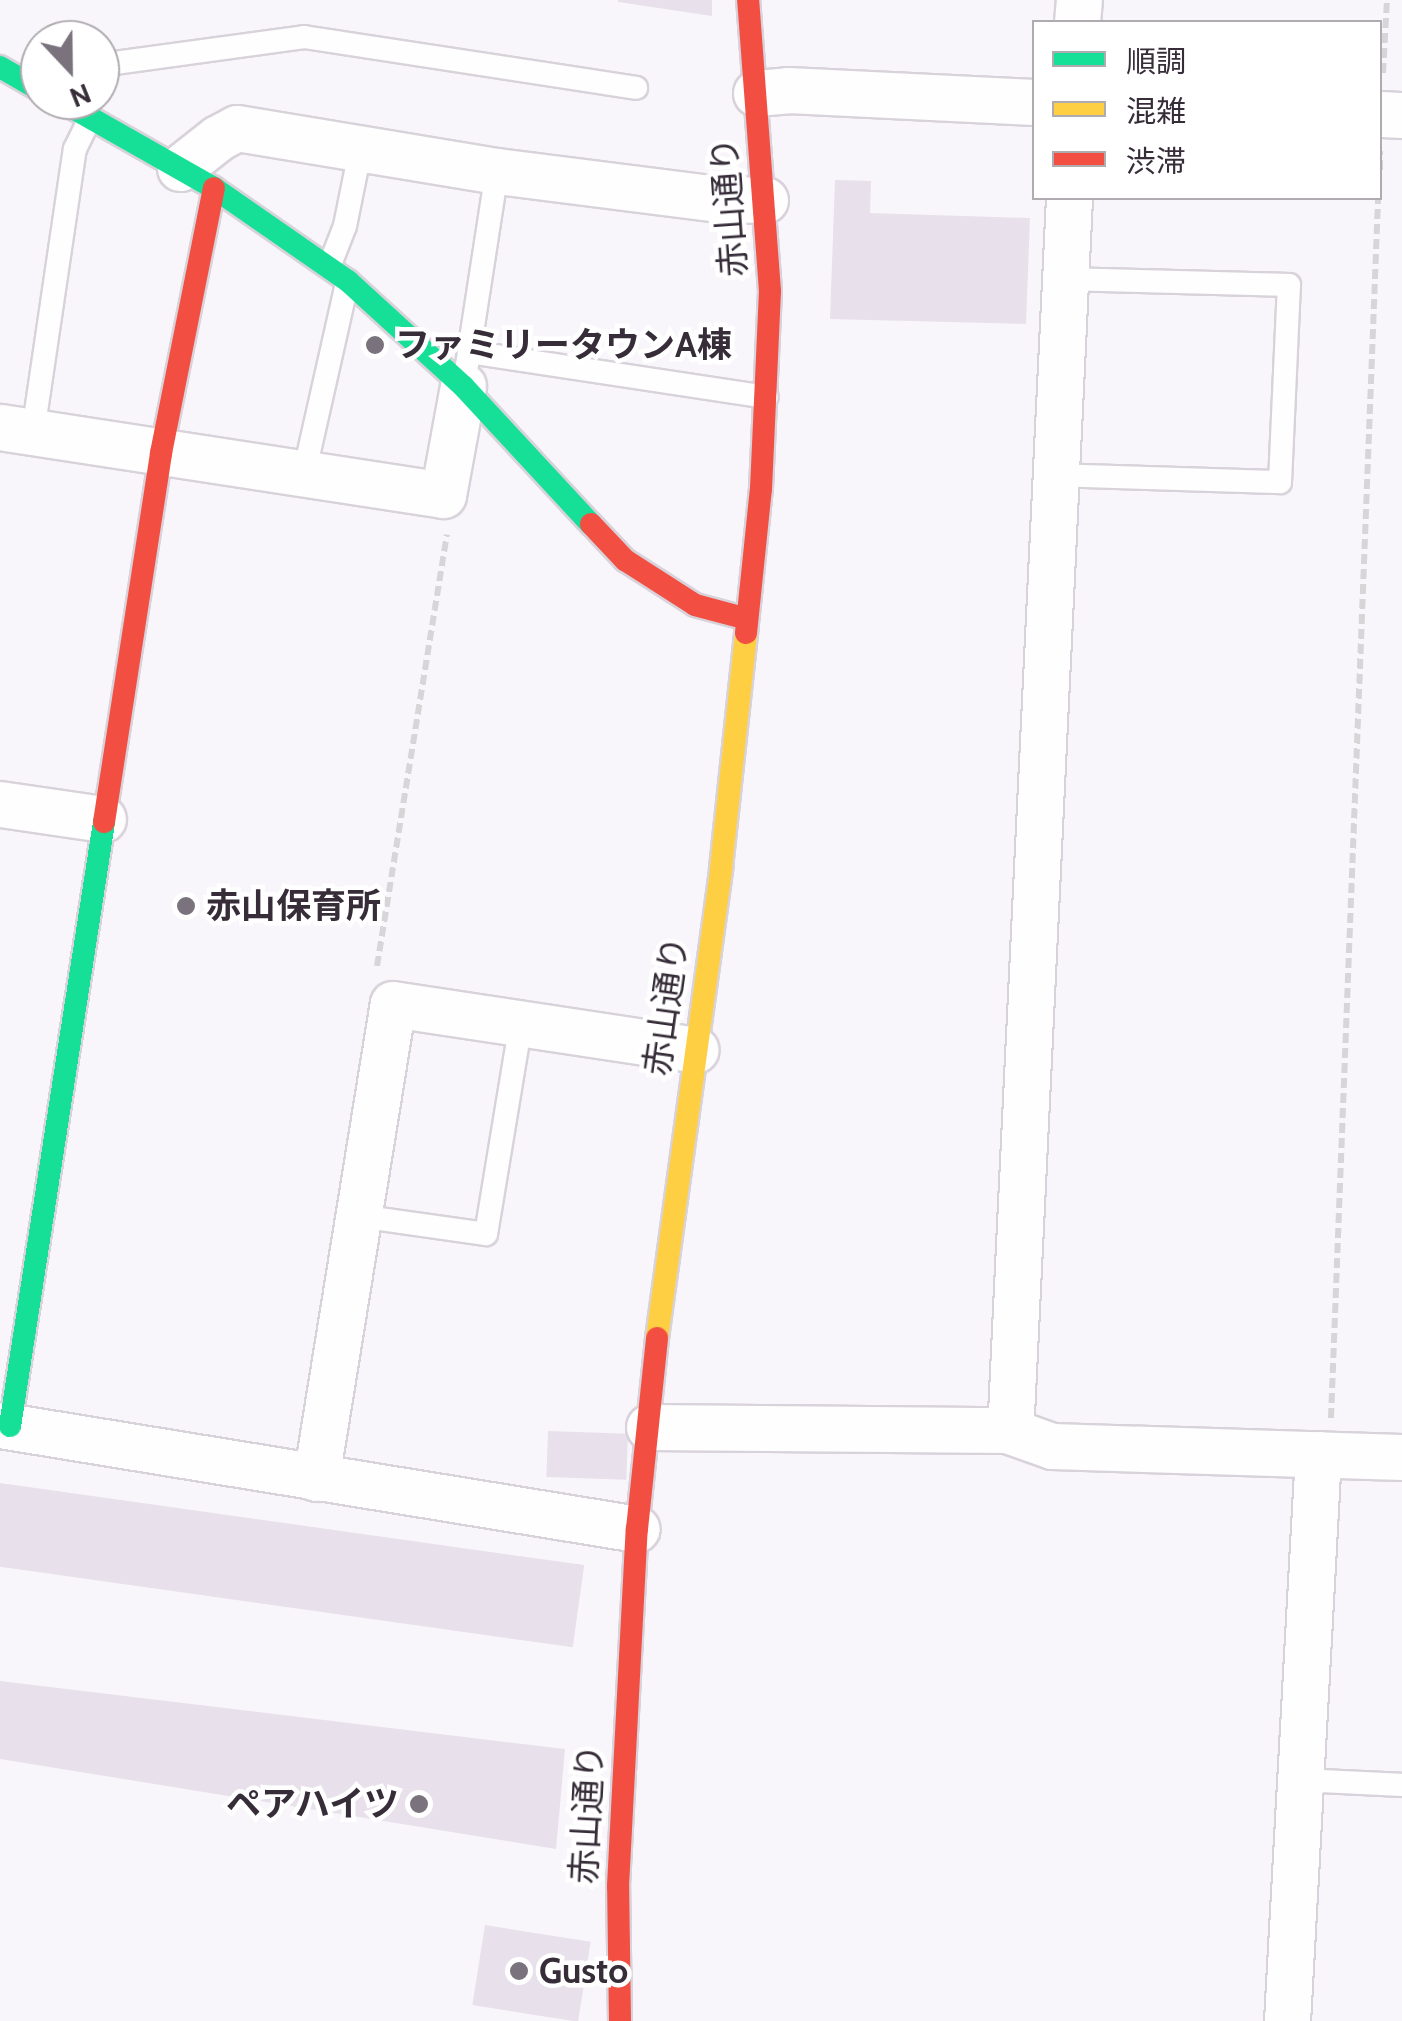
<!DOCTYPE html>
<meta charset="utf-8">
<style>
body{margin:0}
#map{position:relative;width:1402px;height:2021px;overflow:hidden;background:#f9f6fb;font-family:Cabin,"Noto Sans JP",sans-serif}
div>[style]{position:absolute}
.building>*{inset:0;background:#e8e0eb;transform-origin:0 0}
.path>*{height:6px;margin-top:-3px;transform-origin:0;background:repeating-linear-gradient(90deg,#d8d5d9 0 10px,transparent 0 15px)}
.roads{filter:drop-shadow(2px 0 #d8d2da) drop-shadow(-2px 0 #d8d2da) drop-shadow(0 2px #d8d2da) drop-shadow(0 -2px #d8d2da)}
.lane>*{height:22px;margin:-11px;padding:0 11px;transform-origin:11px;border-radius:11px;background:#fefefe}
.street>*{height:45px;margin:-22.5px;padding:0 22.5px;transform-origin:22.5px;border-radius:22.5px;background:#fefefe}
.fast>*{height:22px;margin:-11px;padding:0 11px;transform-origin:11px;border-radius:11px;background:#16e098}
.slow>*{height:22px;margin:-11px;padding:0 11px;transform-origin:11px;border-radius:11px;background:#ffcf43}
.jam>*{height:22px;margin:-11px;padding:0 11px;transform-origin:11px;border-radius:11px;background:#f24e42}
.dots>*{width:28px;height:28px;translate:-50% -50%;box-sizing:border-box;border:5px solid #fff;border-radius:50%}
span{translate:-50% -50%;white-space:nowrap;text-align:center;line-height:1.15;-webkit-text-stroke:9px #fff;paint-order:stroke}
.street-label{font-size:35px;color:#362d39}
.poi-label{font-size:35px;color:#362d39;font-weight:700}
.left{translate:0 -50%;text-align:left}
.right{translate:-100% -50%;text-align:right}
.legend{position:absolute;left:1032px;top:20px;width:350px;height:180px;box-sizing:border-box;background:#fff;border:2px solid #afabb0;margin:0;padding:12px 18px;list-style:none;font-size:30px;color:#362d39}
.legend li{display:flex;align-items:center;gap:20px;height:50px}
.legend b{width:50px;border:2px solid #afabb0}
.north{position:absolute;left:20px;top:20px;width:100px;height:100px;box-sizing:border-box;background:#fff;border:2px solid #afabb0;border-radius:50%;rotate:158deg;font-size:28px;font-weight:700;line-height:40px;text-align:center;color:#362d39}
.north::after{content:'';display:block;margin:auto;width:35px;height:45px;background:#7a737d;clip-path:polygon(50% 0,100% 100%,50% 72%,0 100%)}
</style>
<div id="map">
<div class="building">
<div style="clip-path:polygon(618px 0,712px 0,712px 16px,618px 2px)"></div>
<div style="clip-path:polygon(835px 180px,871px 181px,870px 213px,1030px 218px,1026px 324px,830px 319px)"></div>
<div style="left:548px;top:1431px;width:80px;height:46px;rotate:2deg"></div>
<div style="left:0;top:1483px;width:590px;height:83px;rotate:8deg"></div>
<div style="clip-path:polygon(0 1681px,565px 1749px,556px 1849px,0 1759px)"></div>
<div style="left:485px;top:1925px;width:107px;height:81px;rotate:9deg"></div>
</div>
<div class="path">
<div style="left:1383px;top:73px;width:73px;rotate:-86.9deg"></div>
<div style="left:1380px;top:170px;width:19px;rotate:-90deg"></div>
<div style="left:377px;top:966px;width:437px;rotate:-80.8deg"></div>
<div style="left:1331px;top:1418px;width:1221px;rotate:-87.79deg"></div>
</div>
<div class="roads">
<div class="lane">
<div style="left:100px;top:65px;width:206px;rotate:-7.8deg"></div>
<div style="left:304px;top:37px;width:336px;rotate:8.7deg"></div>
<div style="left:329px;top:267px;width:44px;rotate:-68.7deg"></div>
<div style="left:345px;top:226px;width:81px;rotate:-78.6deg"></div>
<div style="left:469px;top:352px;width:301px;rotate:8.6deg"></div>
<div style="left:467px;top:365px;width:196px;rotate:-81.2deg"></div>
<div style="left:33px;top:432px;width:286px;rotate:-81.6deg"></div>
<div style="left:75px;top:149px;width:34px;rotate:-64deg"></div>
<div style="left:304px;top:474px;width:196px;rotate:-77.3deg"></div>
<div style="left:1055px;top:475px;width:225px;rotate:1.8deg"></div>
<div style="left:1280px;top:482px;width:197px;rotate:-87.4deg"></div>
<div style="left:1289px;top:285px;width:224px;rotate:-178.5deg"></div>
<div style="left:358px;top:1216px;width:129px;rotate:8deg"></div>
<div style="left:486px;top:1234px;width:214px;rotate:-80.6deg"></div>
<div style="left:1301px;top:1780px;width:101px;rotate:2.8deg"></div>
</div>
<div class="street">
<div style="left:1077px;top:22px;width:22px;rotate:-85deg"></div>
<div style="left:756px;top:93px;width:32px;rotate:-5deg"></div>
<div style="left:788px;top:90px;width:246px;rotate:2.8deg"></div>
<div style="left:1380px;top:114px;width:22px;rotate:3deg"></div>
<div style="left:180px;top:168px;width:48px;rotate:-38.3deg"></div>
<div style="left:218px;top:138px;width:21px;rotate:-28deg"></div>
<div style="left:237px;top:128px;width:264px;rotate:9.4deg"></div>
<div style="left:497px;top:171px;width:225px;rotate:7.2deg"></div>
<div style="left:720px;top:199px;width:45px;rotate:1.3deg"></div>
<div style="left:0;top:427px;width:448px;rotate:8.7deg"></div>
<div style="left:443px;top:495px;width:111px;rotate:-79.6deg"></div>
<div style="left:0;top:804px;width:104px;rotate:8.3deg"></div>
<div style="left:0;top:1425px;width:645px;rotate:9.27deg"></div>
<div style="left:649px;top:1427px;width:358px;rotate:0.5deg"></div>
<div style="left:1007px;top:1430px;width:48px;rotate:19.6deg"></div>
<div style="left:1052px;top:1446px;width:350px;rotate:1.8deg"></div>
<div style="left:1007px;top:1430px;width:16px;rotate:-76deg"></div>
<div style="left:1011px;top:1414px;width:1217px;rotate:-87.27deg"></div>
<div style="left:316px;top:1478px;width:480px;rotate:-80.8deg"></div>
<div style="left:393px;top:1004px;width:306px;rotate:8.6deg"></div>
<div style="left:1287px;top:2021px;width:568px;rotate:-86.87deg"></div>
</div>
<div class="fast">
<div style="left:0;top:67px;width:46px;rotate:29.9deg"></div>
<div style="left:59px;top:100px;width:178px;rotate:29.6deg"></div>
<div style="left:214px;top:188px;width:163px;rotate:34.8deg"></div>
<div style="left:348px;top:281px;width:156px;rotate:42.4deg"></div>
<div style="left:463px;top:386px;width:188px;rotate:47.2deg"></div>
<div style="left:10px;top:1426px;width:611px;rotate:-81.15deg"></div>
</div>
<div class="slow">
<div style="left:657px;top:1338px;width:474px;rotate:-82.2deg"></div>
<div style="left:721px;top:868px;width:236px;rotate:-83.9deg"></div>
</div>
<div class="jam">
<div style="left:591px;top:524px;width:50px;rotate:46.6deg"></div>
<div style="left:625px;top:560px;width:83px;rotate:32.7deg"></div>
<div style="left:695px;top:605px;width:51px;rotate:14.9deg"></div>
<div style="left:746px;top:633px;width:145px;rotate:-84.1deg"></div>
<div style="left:761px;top:489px;width:198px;rotate:-87.4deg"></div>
<div style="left:770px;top:291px;width:292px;rotate:-94.3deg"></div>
<div style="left:104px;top:822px;width:373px;rotate:-81.2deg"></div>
<div style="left:161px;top:453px;width:270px;rotate:-78.7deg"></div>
<div style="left:620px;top:2021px;width:135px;rotate:-90.8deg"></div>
<div style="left:618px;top:1886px;width:358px;rotate:-87deg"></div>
<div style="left:637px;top:1529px;width:192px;rotate:-84deg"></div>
</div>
</div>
<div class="dots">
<div style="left:375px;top:345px;background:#7a737d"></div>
<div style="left:186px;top:906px;background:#7a737d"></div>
<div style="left:419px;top:1804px;background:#7a737d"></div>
<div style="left:519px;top:1971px;background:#7a737d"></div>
</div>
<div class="street-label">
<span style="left:729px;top:207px;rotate:-94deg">赤山通り</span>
<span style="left:666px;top:1006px;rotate:-82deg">赤山通り</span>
<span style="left:587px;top:1814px;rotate:-87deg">赤山通り</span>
</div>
<div class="poi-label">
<span class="left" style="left:395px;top:345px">ファミリータウンA棟</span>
<span class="left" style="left:206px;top:906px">赤山保育所</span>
<span class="right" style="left:399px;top:1804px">ペアハイツ</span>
<span class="left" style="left:539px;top:1971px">Gusto</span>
</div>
<ul class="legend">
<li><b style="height:12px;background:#16e098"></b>順調</li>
<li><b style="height:12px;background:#ffcf43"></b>混雑</li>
<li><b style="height:12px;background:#f24e42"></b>渋滞</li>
</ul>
<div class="north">N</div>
</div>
